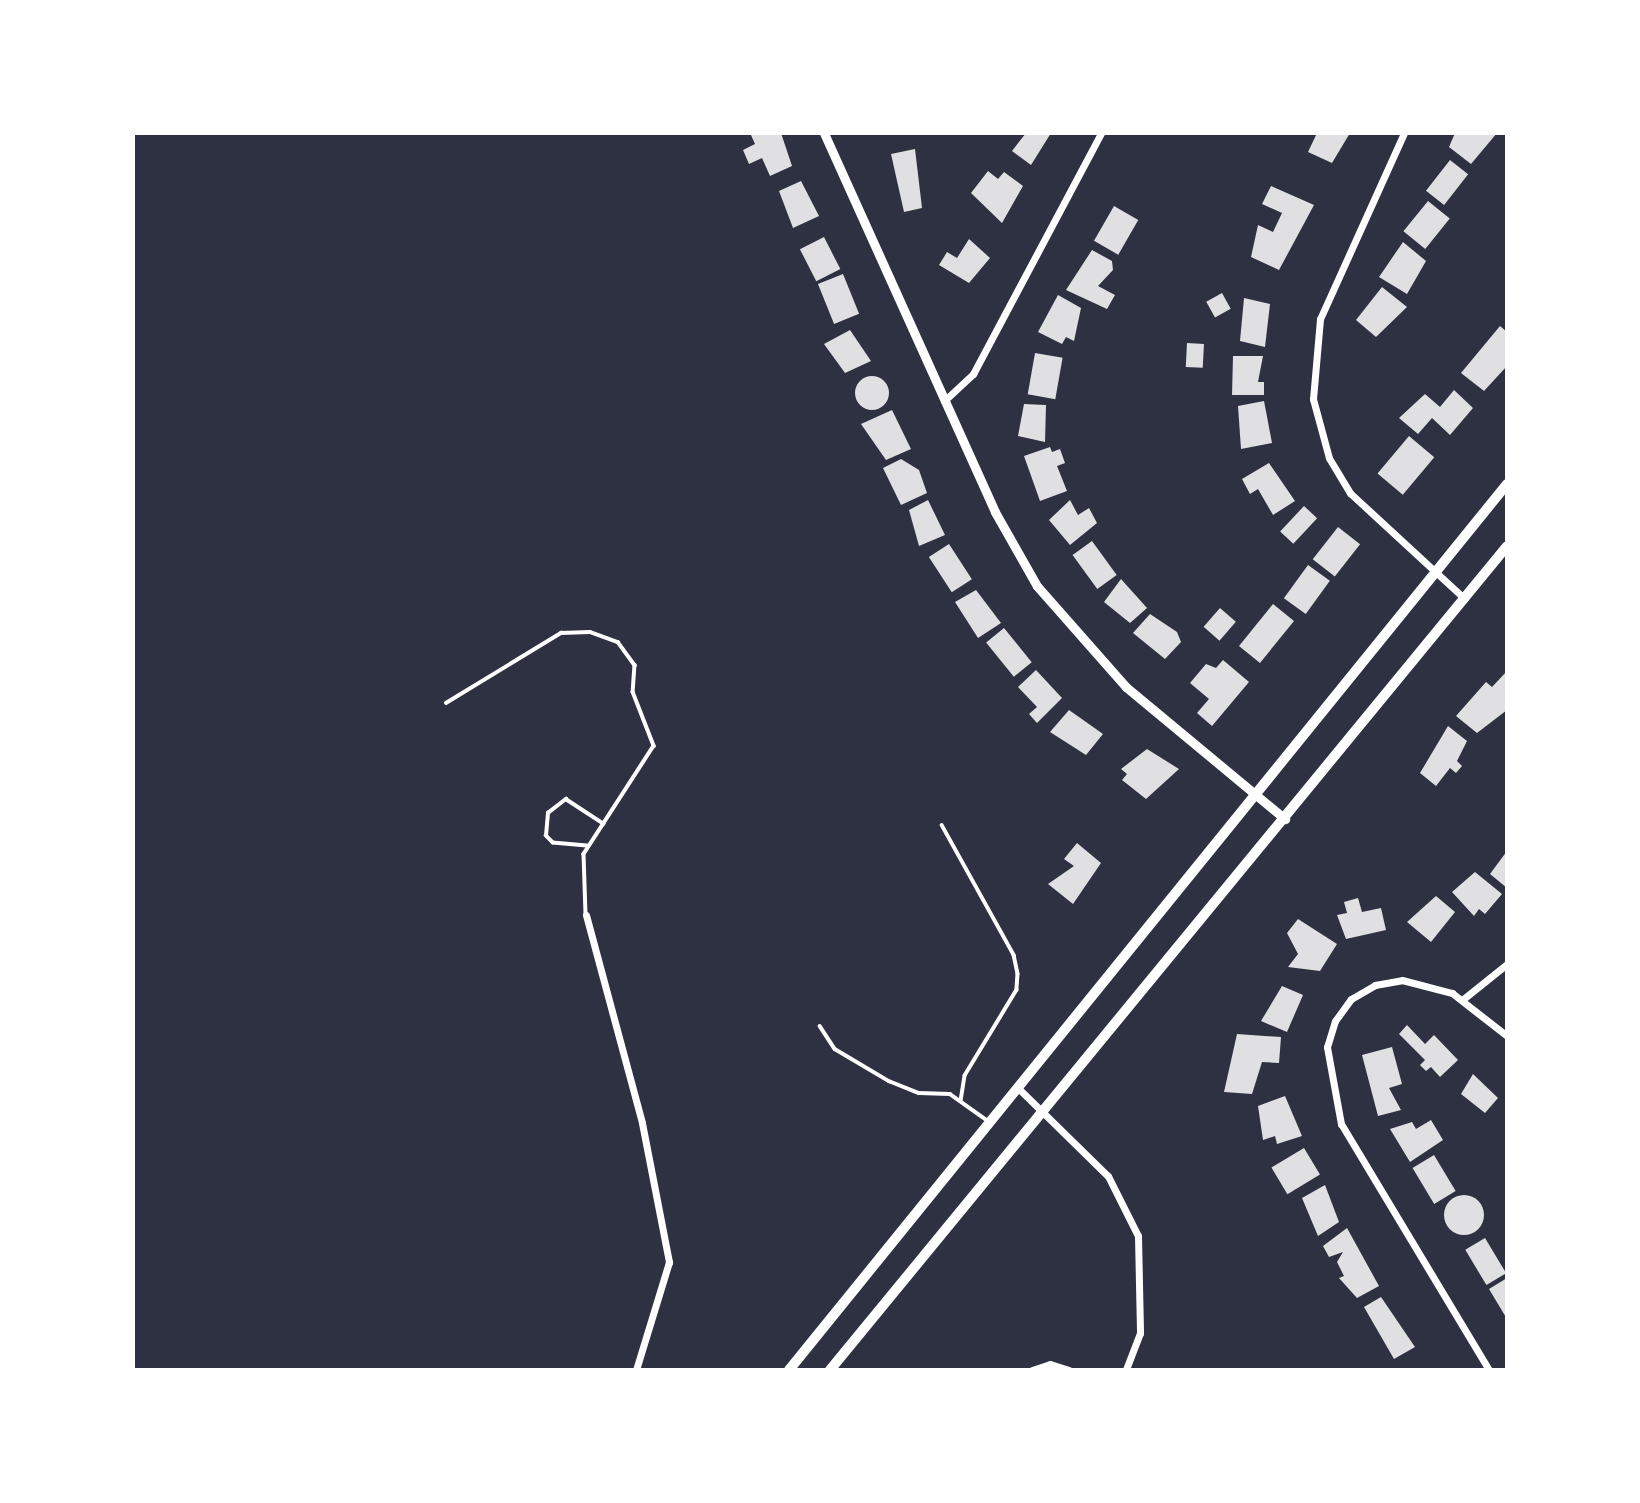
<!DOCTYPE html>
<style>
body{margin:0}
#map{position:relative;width:1640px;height:1503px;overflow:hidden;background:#2d3142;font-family:"Varela Round",sans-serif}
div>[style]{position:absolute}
.building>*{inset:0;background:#e0e0e3;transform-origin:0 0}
.round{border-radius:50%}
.service>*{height:3.5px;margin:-1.75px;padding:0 1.75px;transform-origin:1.75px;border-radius:1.75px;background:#fff}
.minor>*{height:7px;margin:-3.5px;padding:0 3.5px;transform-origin:3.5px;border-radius:3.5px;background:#fff}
.tertiary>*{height:9px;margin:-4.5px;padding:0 4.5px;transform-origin:4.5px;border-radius:4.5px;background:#fff}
.primary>*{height:10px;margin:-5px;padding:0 5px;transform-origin:5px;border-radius:5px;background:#fff}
span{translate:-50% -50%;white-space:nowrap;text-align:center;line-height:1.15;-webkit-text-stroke:6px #fff;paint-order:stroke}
.frame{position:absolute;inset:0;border:135px solid #fff;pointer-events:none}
</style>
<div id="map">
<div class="building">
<div style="clip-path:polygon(781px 133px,792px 166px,770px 176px,762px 158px,749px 164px,743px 150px,755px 144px,751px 135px)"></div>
<div style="clip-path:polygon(1026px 133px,1051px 133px,1031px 165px,1012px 151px)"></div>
<div style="clip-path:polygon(1317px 133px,1350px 133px,1332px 163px,1308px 152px)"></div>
<div style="clip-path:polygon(1455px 133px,1497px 133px,1471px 164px,1449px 147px)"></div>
<div style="clip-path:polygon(915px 149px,922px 208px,904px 212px,891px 154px)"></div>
<div style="left:1450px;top:160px;width:23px;height:39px;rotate:38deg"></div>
<div style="clip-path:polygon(988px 171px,998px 179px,1004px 172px,1023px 186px,1002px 223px,971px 193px)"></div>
<div style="clip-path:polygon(801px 181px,819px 216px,793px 228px,779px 191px)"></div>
<div style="clip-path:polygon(1271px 186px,1314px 205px,1279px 270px,1251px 257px,1258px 225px,1273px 232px,1282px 213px,1262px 204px)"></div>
<div style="left:1428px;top:201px;width:28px;height:39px;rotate:39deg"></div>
<div style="left:1114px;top:206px;width:28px;height:40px;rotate:30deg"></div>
<div style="left:824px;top:237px;width:36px;height:27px;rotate:63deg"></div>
<div style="clip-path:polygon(969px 239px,990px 258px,969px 283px,939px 265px,947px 252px,957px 258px)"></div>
<div style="clip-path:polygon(1403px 242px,1426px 261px,1407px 294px,1379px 277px)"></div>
<div style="clip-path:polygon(1092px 250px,1112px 261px,1113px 270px,1098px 286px,1115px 295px,1107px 309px,1066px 290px)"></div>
<div style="left:843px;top:274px;width:43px;height:27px;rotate:68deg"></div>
<div style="clip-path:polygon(1382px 287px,1407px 307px,1376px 337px,1356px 320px)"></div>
<div style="left:1222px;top:293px;width:18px;height:18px;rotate:61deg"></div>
<div style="clip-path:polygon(1058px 295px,1081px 308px,1074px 341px,1066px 337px,1062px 344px,1038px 332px)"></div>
<div style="clip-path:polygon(1244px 298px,1270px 304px,1265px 347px,1240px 341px)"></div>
<div style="clip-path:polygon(1500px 326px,1507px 332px,1507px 366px,1484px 391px,1461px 373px)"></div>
<div style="clip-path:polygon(850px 330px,871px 361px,845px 373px,824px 344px)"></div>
<div style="left:1187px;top:343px;width:17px;height:24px;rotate:3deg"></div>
<div style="left:1035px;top:353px;width:28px;height:42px;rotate:10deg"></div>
<div style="clip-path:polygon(1233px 356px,1263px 356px,1258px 382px,1264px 382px,1264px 395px,1232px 395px)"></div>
<div class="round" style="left:855px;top:376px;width:34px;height:34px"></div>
<div style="clip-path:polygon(1454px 390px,1473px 408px,1450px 435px,1432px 418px,1418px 434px,1399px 418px,1425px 394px,1440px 407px)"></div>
<div style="clip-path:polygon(1264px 401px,1272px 443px,1241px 449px,1238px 406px)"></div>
<div style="clip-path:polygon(1024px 404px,1046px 405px,1045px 442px,1018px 436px)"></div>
<div style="clip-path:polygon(892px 410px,911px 449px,886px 460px,861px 424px)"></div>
<div style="left:1409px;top:436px;width:33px;height:49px;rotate:40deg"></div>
<div style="clip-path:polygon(1050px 447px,1052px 452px,1060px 449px,1065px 463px,1057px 466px,1067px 491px,1040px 501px,1024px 456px)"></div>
<div style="clip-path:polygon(901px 459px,919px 470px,927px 493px,901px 505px,883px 468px)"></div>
<div style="clip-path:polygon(1269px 463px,1295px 501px,1273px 515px,1258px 489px,1250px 494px,1242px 479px)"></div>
<div style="clip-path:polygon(928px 500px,945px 535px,919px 546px,909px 510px)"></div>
<div style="clip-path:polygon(1070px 500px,1078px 515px,1089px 508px,1097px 523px,1070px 545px,1049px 520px)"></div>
<div style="left:1304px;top:506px;width:18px;height:35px;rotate:43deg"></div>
<div style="left:1338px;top:527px;width:28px;height:41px;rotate:38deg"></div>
<div style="left:1092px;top:541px;width:42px;height:24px;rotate:54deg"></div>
<div style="left:949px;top:544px;width:42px;height:24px;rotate:57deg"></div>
<div style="left:1308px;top:565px;width:27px;height:41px;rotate:36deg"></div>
<div style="clip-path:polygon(1121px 579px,1147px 608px,1130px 623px,1104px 602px)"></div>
<div style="clip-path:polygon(976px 590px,1001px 623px,978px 638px,955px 602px)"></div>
<div style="left:1273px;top:604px;width:27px;height:54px;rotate:39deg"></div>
<div style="left:1220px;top:608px;width:21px;height:25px;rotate:41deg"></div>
<div style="clip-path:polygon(1150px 614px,1177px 632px,1181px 642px,1165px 659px,1133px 633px)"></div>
<div style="left:1004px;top:628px;width:44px;height:23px;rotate:51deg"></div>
<div style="clip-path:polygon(1223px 660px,1249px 682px,1212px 726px,1197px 713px,1209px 699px,1190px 683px,1206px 664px,1216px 668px)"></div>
<div style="clip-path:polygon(1036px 670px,1062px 698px,1037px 723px,1029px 714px,1037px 707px,1018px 687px)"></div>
<div style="clip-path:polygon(1507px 671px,1507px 710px,1477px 733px,1456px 716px,1486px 682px,1492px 687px)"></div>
<div style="clip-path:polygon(1069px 710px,1103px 734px,1086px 755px,1050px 732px)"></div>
<div style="clip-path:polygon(1448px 726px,1467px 741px,1457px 761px,1462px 766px,1456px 773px,1450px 768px,1436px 786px,1420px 773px)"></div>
<div style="clip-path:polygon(1147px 749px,1179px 769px,1146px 799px,1122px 780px,1127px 774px,1121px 769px)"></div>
<div style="clip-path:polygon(1077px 843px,1101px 863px,1073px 904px,1048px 884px,1074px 866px,1064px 859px)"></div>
<div style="clip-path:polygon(1507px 851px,1507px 888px,1490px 874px)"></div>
<div style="clip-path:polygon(1475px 872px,1502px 894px,1485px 914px,1479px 909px,1474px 916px,1452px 892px)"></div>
<div style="clip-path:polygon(1436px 896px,1455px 912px,1431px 942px,1407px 922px)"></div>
<div style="clip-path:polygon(1358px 898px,1362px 912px,1381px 908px,1386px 930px,1346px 939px,1337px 915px,1347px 913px,1344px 902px)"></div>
<div style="clip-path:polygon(1298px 919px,1337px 944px,1320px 971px,1288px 967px,1298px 954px,1287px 933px)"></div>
<div style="clip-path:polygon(1282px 986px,1303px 995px,1287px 1032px,1261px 1021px)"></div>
<div style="clip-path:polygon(1407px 1025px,1425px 1044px,1434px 1035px,1458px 1060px,1440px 1077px,1431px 1067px,1426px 1071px,1420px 1065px,1425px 1060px,1399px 1034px)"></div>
<div style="clip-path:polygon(1237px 1034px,1281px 1037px,1279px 1063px,1262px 1062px,1252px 1094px,1224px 1092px)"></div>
<div style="clip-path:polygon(1392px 1047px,1402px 1084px,1389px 1088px,1401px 1110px,1378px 1116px,1362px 1055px)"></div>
<div style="clip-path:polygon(1473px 1074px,1498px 1098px,1485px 1113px,1461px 1094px)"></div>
<div style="clip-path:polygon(1285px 1096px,1302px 1136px,1277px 1144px,1275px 1136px,1263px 1140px,1258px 1106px)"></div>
<div style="clip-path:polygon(1431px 1120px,1443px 1140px,1410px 1162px,1390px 1129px,1412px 1122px,1416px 1129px)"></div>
<div style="left:1304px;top:1148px;width:31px;height:38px;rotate:59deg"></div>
<div style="left:1434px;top:1155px;width:42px;height:25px;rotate:59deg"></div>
<div style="clip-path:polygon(1325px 1185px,1339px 1222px,1318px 1236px,1302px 1198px)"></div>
<div class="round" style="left:1444px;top:1195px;width:40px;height:40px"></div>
<div style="clip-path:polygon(1347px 1228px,1379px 1286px,1357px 1298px,1339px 1278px,1344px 1276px,1337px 1262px,1343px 1252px,1329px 1257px,1323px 1246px)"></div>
<div style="left:1485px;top:1238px;width:41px;height:23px;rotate:59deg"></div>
<div style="clip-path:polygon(1507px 1278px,1507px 1319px,1489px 1289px)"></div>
<div style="clip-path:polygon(1381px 1297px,1415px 1347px,1394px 1359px,1364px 1307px)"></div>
</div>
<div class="service">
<div style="left:446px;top:703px;width:135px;rotate:-31.3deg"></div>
<div style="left:561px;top:633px;width:29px;rotate:-2deg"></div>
<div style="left:590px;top:632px;width:30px;rotate:20deg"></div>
<div style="left:618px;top:642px;width:29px;rotate:54deg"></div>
<div style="left:635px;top:665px;width:27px;rotate:94deg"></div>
<div style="left:633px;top:692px;width:58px;rotate:68.7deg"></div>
<div style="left:654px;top:746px;width:129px;rotate:122.9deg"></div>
<div style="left:584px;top:854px;width:61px;rotate:88.1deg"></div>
<div style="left:942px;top:825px;width:149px;rotate:61deg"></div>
<div style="left:1014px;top:955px;width:19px;rotate:78deg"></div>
<div style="left:1018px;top:974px;width:16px;rotate:94deg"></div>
<div style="left:1017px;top:990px;width:100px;rotate:121.2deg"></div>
<div style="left:965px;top:1076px;width:25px;rotate:99deg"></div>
<div style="left:587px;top:846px;width:34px;rotate:-175deg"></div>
<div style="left:553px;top:843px;width:10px;rotate:-135deg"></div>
<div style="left:546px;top:836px;width:23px;rotate:-85deg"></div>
<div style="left:548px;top:813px;width:23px;rotate:-38deg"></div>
<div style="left:566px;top:799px;width:45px;rotate:33.3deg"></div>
<div style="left:820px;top:1026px;width:27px;rotate:57deg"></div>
<div style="left:835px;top:1049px;width:63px;rotate:30.7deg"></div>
<div style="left:889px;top:1081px;width:32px;rotate:22deg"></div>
<div style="left:919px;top:1093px;width:31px;rotate:2deg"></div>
<div style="left:950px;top:1094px;width:47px;rotate:35.4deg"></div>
</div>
<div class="minor">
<div style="left:1404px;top:133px;width:204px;rotate:114.3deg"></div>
<div style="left:1320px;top:319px;width:80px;rotate:95deg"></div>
<div style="left:1313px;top:399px;width:61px;rotate:74.8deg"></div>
<div style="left:1329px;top:458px;width:41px;rotate:59deg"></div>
<div style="left:1350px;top:493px;width:156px;rotate:42.7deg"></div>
<div style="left:944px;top:401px;width:40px;rotate:-43deg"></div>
<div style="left:973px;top:374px;width:273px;rotate:-62deg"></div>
<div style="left:586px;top:915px;width:215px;rotate:74.9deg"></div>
<div style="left:642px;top:1123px;width:142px;rotate:79deg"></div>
<div style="left:669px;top:1262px;width:113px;rotate:107deg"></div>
<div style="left:1462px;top:1000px;width:58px;rotate:-38.7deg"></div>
<div style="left:1018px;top:1088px;width:126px;rotate:44.4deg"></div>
<div style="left:1108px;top:1176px;width:67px;rotate:63.4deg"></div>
<div style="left:1138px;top:1236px;width:97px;rotate:88.8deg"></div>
<div style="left:1140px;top:1333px;width:40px;rotate:111deg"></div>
<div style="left:1032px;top:1370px;width:19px;rotate:-18deg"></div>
<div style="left:1050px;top:1364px;width:20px;rotate:18deg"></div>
<div style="left:1489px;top:1370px;width:287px;rotate:-121deg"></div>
<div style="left:1341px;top:1124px;width:78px;rotate:-100.3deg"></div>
<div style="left:1327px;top:1047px;width:27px;rotate:-73deg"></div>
<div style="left:1335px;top:1021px;width:27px;rotate:-54deg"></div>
<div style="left:1351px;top:999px;width:28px;rotate:-30deg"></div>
<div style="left:1375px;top:985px;width:27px;rotate:-10deg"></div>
<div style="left:1402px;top:980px;width:52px;rotate:14.6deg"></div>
<div style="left:1452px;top:993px;width:70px;rotate:38deg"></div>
</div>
<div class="tertiary">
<div style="left:824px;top:133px;width:416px;rotate:65.7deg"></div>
<div style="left:995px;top:512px;width:85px;rotate:60.4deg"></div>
<div style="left:1037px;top:586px;width:135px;rotate:48.6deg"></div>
<div style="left:1126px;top:687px;width:207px;rotate:39.7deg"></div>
</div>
<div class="primary">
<div style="left:789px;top:1370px;width:1140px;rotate:-50.98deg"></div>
<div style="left:830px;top:1370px;width:1066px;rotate:-50.59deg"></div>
</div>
<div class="frame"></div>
</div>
